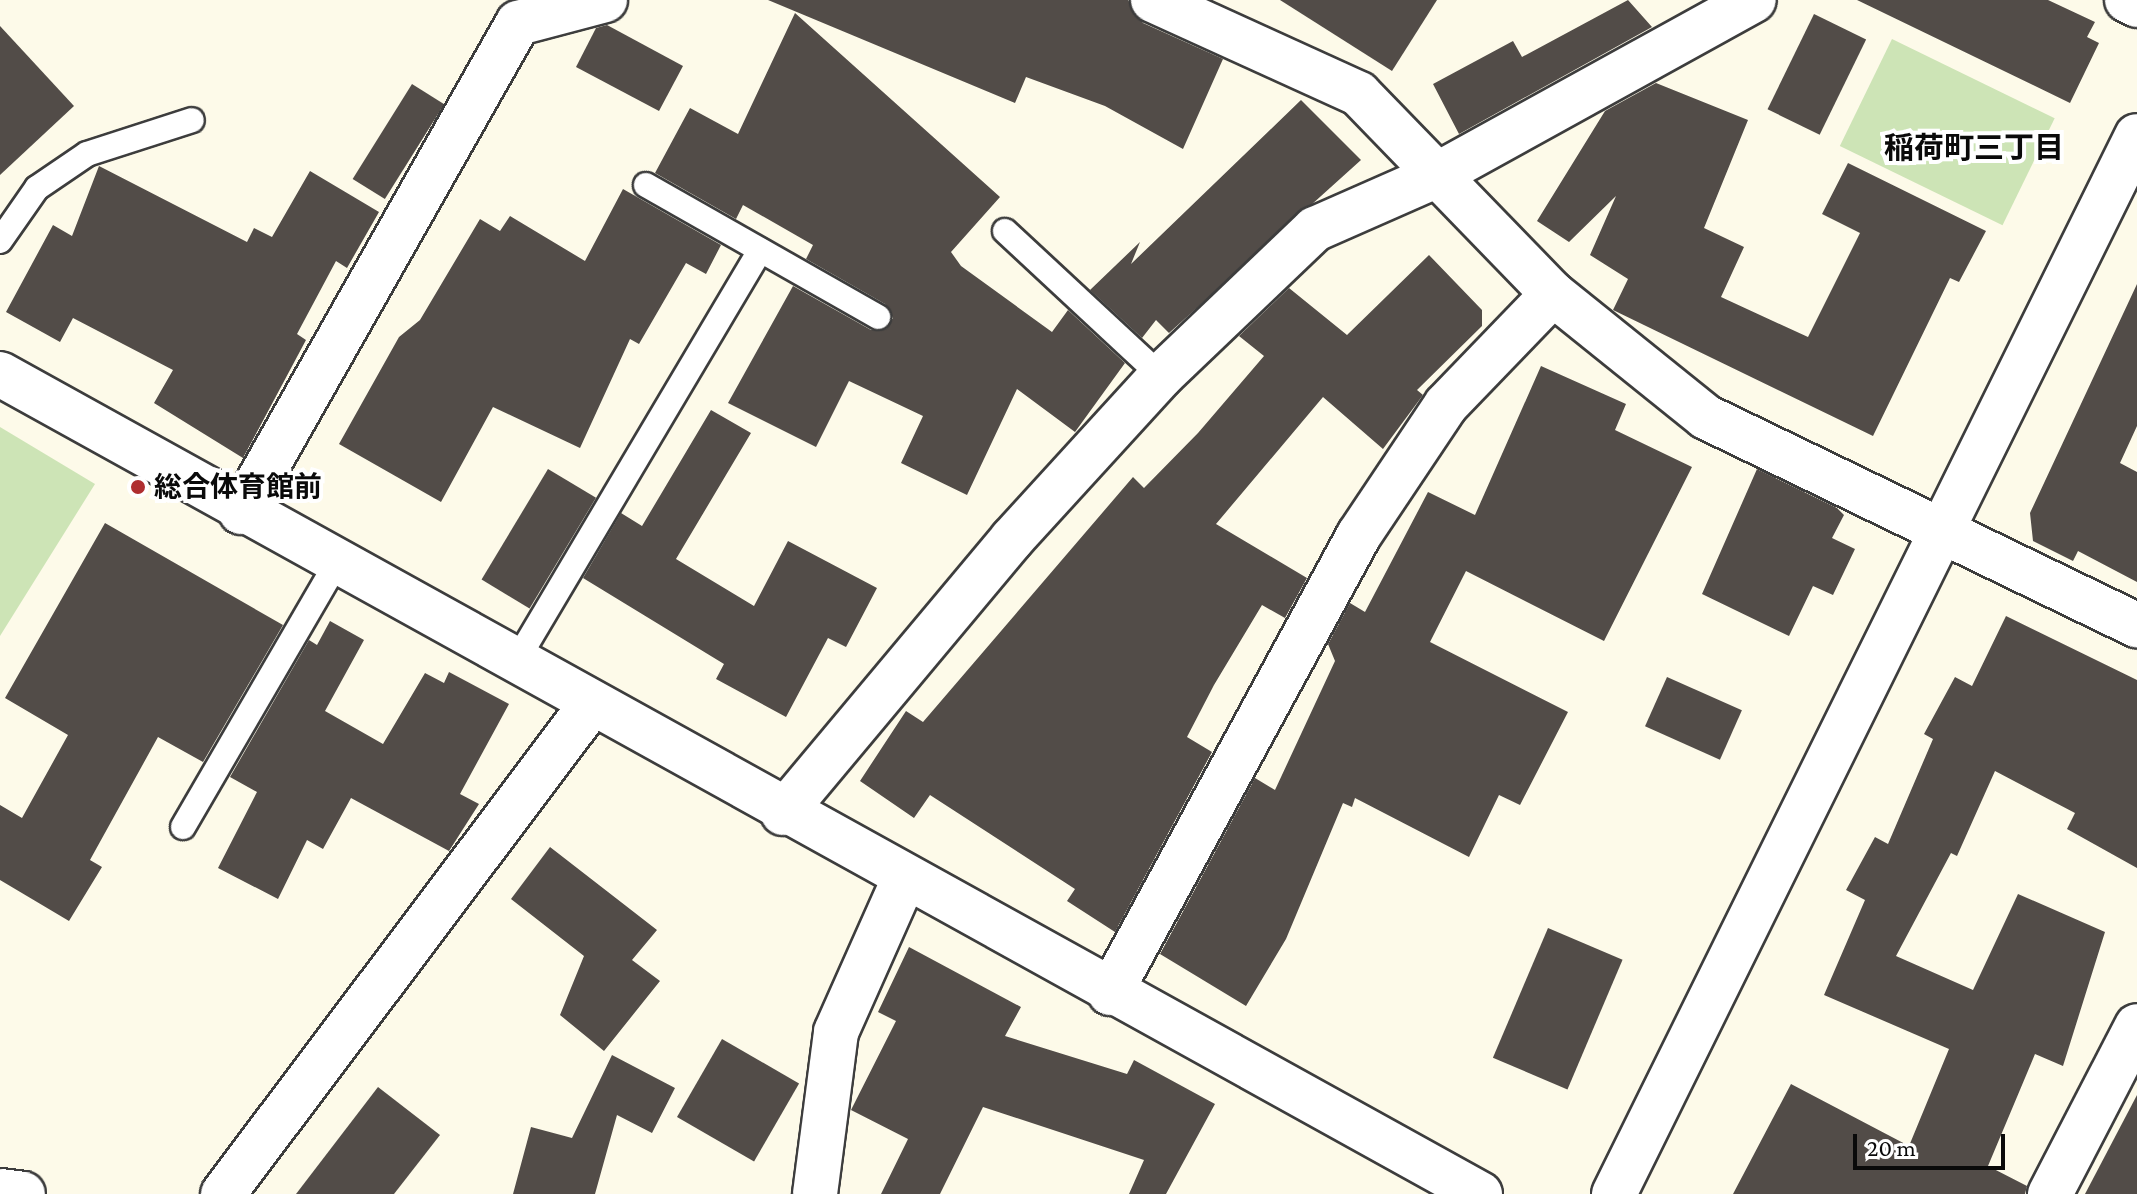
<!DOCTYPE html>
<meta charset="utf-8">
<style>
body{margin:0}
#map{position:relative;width:2137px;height:1194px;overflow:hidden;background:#fdfae9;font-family:"Crimson Pro","Noto Sans JP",serif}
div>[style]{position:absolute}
.green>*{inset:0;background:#cde4b6;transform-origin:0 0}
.building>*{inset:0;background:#524c48;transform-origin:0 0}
.roads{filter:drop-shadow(2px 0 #3d3d3d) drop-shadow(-2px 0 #3d3d3d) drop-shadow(0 2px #3d3d3d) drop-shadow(0 -2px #3d3d3d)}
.service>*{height:24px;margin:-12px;padding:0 12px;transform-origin:12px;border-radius:12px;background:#fff}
.minor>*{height:44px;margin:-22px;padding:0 22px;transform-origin:22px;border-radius:22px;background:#fff}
.tertiary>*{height:44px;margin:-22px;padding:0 22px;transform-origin:22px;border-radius:22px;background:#fff}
.dots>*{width:22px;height:22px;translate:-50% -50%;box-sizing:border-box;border:4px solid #fff;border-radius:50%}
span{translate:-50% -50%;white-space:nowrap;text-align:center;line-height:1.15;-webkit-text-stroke:8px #fff;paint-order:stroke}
.poi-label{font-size:28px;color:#0a0a0a;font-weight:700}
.left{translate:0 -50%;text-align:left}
.neighbourhood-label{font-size:30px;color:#0a0a0a;font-weight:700}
.scale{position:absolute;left:1853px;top:1134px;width:152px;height:36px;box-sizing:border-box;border:4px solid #0a0a0a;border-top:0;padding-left:10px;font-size:24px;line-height:28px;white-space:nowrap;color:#0a0a0a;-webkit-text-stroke:6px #fff;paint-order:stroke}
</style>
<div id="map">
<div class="green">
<div style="left:1892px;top:39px;width:181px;height:119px;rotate:26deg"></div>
<div style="clip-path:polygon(0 427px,95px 484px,0 636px)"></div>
</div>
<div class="building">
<div style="clip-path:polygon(768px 0,1128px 0,1143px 23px,1223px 59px,1183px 149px,1105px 106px,1026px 77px,1015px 103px)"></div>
<div style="clip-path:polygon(1280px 0,1437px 0,1392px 71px)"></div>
<div style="clip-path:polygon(1628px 0,1652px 27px,1459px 134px,1433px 84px,1513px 41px,1522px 57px)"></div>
<div style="clip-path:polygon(1857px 0,2048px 0,2095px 22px,2087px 37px,2099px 43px,2070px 103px)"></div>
<div style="clip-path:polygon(795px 13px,1000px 197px,951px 252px,961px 266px,1052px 332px,1068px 310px,1125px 363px,1075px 432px,1017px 389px,967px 495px,901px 463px,923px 416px,849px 381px,816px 447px,728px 403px,793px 286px,871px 330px,886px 329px,893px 318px,885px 304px,806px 259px,813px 245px,743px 205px,736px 219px,655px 173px,690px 108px,738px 134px)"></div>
<div style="left:1814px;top:14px;width:58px;height:106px;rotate:26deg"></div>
<div style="clip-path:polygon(607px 25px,683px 66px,659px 111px,576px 67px,596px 28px)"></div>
<div style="clip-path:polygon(0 26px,74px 106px,0 175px)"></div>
<div style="clip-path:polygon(1656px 83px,1748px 120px,1704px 228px,1744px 247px,1721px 297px,1808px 337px,1860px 233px,1822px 214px,1848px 163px,1986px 231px,1959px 282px,1950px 278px,1873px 436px,1613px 310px,1628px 279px,1590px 255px,1616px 196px,1569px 242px,1537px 221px,1605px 111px)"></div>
<div style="left:412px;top:84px;width:38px;height:112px;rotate:32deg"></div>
<div style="clip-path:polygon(1301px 100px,1361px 160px,1169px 333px,1156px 320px,1142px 338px,1090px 290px,1140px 242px,1131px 264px)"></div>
<div style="clip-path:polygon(99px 166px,247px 242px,254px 228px,272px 237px,310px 171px,379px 212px,347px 268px,336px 261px,297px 334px,306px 340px,243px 458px,154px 403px,173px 370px,73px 318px,60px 342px,6px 312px,53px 225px,72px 236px)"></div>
<div style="clip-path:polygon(623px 189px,721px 245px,706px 274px,686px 263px,639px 344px,630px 339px,580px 448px,493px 407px,441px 502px,339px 444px,399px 337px,420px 320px,480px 219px,500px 231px,510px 216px,585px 261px)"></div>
<div style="clip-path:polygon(1429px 255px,1482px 310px,1482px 326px,1417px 390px,1423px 395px,1383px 449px,1323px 397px,1216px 524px,1307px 578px,1285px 618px,1262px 605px,1214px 685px,1187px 737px,1212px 752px,1115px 932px,1067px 901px,1075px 889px,930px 795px,914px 818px,860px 781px,906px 711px,923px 722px,1133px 477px,1144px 488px,1198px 433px,1264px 356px,1239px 336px,1289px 288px,1347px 335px)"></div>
<div style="clip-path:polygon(2137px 284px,2137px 426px,2120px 463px,2137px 472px,2137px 582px,2078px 551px,2073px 561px,2033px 541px,2030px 513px)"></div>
<div style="clip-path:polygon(1541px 366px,1626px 404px,1615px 430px,1692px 467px,1604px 641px,1466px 571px,1430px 642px,1568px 712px,1520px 805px,1499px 795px,1469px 857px,1355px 798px,1352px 807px,1343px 803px,1286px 939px,1246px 1006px,1160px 954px,1255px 778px,1275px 790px,1335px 661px,1328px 644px,1350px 603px,1365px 612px,1428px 492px,1475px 515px)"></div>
<div style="clip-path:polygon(711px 410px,751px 433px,676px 559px,754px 606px,788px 541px,877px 588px,846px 647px,828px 638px,786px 717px,716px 679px,724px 664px,583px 578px,621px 513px,642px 526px)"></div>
<div style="left:548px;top:469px;width:56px;height:129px;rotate:31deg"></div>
<div style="clip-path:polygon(1757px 469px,1837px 508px,1844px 515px,1832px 538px,1855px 549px,1833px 595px,1813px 586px,1789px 636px,1702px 594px)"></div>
<div style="clip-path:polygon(105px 523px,283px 625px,203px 762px,158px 737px,90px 860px,102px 867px,69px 921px,0 880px,0 805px,22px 818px,68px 735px,5px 698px)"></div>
<div style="clip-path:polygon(2006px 616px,2137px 680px,2137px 868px,2067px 829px,2075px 813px,1995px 771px,1957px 856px,1951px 853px,1896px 956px,1973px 990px,2018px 894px,2105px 932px,2063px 1066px,2035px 1054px,1988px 1166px,2027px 1186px,2025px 1194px,1733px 1194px,1791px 1084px,1909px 1146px,1949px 1049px,1824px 995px,1865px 900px,1846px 890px,1875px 837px,1888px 844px,1933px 739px,1924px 734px,1955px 677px,1972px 686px)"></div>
<div style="clip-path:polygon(330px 621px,364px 640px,325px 711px,383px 744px,425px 673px,444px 683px,449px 672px,509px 704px,460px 794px,479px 804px,449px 851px,351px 798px,323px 849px,307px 840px,278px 899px,218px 868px,257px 792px,230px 777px,309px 640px,317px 645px)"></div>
<div style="left:1667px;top:677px;width:82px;height:54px;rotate:24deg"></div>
<div style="clip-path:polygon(550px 847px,657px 930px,632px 960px,660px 981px,604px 1051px,560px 1015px,584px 956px,511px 899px)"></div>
<div style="left:1548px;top:928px;width:81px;height:141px;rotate:23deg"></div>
<div style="clip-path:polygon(909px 947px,1021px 1007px,1005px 1036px,1127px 1074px,1134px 1060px,1215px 1104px,1166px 1194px,1129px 1194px,1144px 1160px,983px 1107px,940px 1194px,881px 1194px,908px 1139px,851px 1110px,896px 1021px,878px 1012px)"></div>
<div style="left:722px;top:1039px;width:89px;height:90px;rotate:30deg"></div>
<div style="clip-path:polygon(612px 1055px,675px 1088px,652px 1133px,617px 1115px,595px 1194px,513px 1194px,531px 1127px,572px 1138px)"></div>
<div style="clip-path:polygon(378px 1087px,440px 1135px,394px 1194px,296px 1194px)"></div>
<div style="clip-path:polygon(2137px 1095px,2137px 1194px,2085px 1194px)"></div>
</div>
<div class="roads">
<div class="service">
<div style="left:646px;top:185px;width:267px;rotate:29.6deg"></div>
<div style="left:1005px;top:231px;width:213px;rotate:42.9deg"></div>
<div style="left:0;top:241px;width:65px;rotate:-55.1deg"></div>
<div style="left:37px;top:188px;width:60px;rotate:-34.2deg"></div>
<div style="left:87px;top:154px;width:110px;rotate:-17.9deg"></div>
<div style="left:514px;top:665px;width:482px;rotate:-59.3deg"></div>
<div style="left:183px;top:827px;width:302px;rotate:-59.8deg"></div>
</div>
<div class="minor">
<div style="left:1153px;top:0;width:226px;rotate:24.5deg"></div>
<div style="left:1359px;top:94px;width:279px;rotate:45.9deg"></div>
<div style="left:1553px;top:294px;width:196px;rotate:38.8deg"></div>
<div style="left:1706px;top:417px;width:479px;rotate:25.8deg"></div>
<div style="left:2127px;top:0;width:11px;rotate:27deg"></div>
<div style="left:241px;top:512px;width:562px;rotate:-60.47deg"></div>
<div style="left:518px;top:23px;width:90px;rotate:-14.8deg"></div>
<div style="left:783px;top:813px;width:357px;rotate:-50.1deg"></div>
<div style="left:1012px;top:539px;width:221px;rotate:-47.6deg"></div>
<div style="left:1161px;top:376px;width:213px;rotate:-43.7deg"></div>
<div style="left:1315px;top:229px;width:131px;rotate:-23.8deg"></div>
<div style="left:1435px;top:176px;width:364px;rotate:-28.9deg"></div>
<div style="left:1110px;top:993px;width:521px;rotate:-61.47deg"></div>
<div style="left:1359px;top:535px;width:156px;rotate:-56.2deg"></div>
<div style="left:1446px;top:405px;width:154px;rotate:-46.1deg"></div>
<div style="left:0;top:1191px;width:23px;rotate:7deg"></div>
<div style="left:223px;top:1194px;width:611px;rotate:-53.06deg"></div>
<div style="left:815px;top:1194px;width:163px;rotate:-82.6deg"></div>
<div style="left:836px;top:1032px;width:167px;rotate:-66deg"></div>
<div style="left:2050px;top:1194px;width:189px;rotate:-62.6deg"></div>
</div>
<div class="tertiary">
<div style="left:0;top:374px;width:1692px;rotate:28.99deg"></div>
<div style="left:1614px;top:1194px;width:1180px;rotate:-63.7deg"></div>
</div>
</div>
<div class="dots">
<div style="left:138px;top:487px;background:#af2e30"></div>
</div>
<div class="poi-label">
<span class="left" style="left:154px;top:487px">総合体育館前</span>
</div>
<div class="neighbourhood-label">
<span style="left:1974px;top:148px">稲荷町三丁目</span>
</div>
<div class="scale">20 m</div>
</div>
